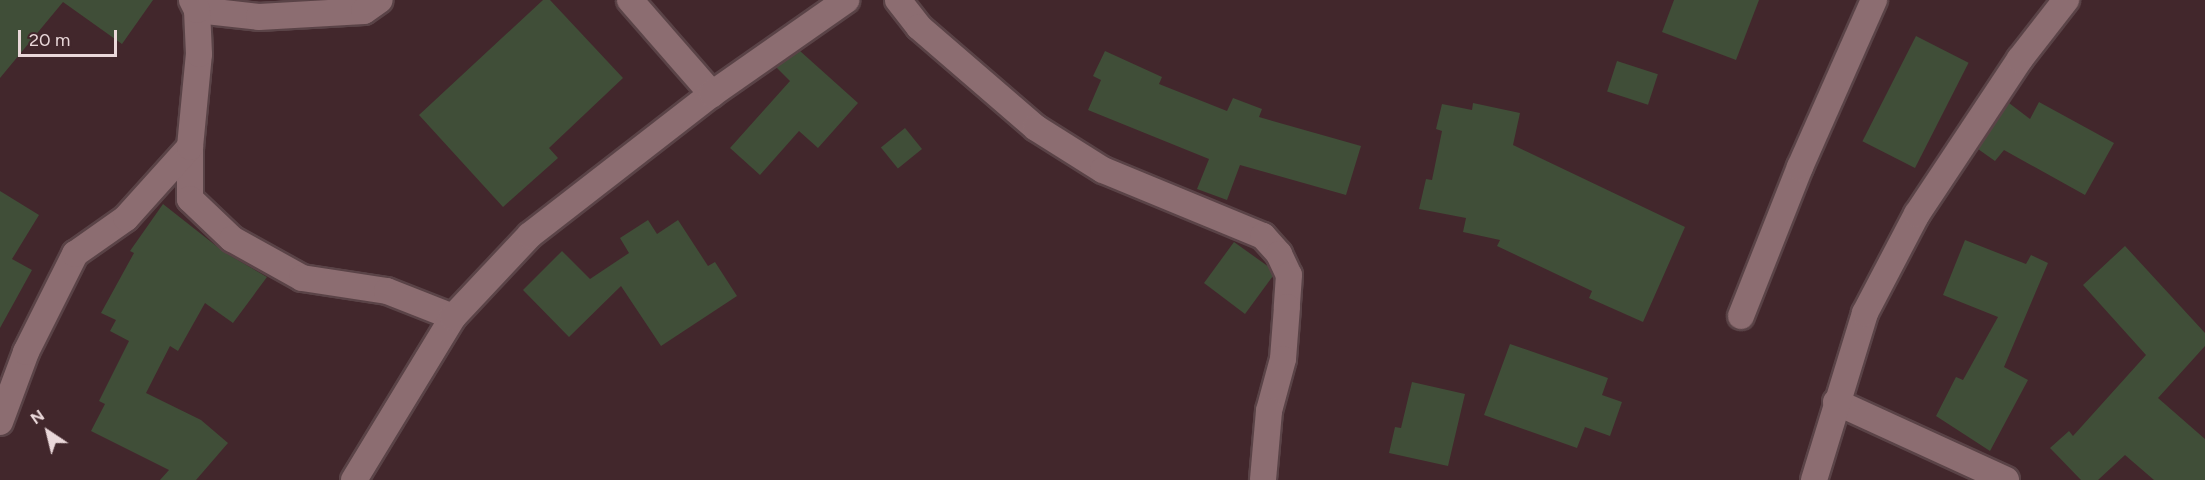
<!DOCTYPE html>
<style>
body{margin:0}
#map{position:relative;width:2205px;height:480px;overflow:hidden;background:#42272c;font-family:Figtree,sans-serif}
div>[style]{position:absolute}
.building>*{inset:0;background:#404e38;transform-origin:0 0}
.roads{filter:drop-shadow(2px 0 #5a4347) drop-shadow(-2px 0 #5a4347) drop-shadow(0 2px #5a4347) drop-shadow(0 -2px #5a4347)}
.street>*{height:26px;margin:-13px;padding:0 13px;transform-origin:13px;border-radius:13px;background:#8c6d71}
span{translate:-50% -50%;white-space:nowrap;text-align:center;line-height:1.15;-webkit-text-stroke:5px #42272c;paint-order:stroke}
.north{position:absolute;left:18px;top:402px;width:60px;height:60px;-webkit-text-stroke:4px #42272c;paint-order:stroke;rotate:325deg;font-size:16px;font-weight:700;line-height:24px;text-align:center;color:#ead8da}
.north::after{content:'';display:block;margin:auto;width:21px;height:27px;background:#ead8da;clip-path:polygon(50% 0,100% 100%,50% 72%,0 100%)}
.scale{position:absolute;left:18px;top:30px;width:99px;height:27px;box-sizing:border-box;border:3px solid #ead8da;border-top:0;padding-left:8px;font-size:18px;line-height:21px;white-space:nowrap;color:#ead8da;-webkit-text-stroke:4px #42272c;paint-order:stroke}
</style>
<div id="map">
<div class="building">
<div style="clip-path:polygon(0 0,153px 0,122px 44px,63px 2px,0 78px)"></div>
<div style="clip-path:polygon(543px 0,550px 0,623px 78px,549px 148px,558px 158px,503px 207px,419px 115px)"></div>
<div style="clip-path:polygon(1674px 0,1759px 0,1736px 60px,1662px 32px)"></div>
<div style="left:1916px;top:36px;width:59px;height:118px;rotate:27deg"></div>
<div style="clip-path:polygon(800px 51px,858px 103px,818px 148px,799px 131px,760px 175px,730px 148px,790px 81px,776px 67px)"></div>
<div style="clip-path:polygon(1105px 51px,1162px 77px,1159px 84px,1227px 111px,1233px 98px,1262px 109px,1259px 117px,1361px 146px,1346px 195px,1240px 165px,1227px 200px,1197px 189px,1209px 159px,1088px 110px,1101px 80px,1093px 76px)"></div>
<div style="left:1617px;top:61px;width:43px;height:32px;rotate:18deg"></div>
<div style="clip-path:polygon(2039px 102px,2114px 143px,2085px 195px,2004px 150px,1995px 161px,1978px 149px,2009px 103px,2030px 119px)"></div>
<div style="clip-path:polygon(1473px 103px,1520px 113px,1513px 145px,1685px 227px,1643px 322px,1589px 298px,1592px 291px,1497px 246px,1500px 240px,1463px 232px,1466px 218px,1419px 209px,1426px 179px,1432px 180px,1442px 131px,1436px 129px,1442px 104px,1472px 110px)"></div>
<div style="left:905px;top:128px;width:27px;height:31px;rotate:51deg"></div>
<div style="clip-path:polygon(0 191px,39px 215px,12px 259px,32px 270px,0 328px)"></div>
<div style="clip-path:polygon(163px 204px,224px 252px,267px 277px,233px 323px,205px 303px,178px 351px,170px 346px,146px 393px,201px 420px,228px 443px,196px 480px,160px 480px,169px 470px,91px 431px,105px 404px,99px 401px,129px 341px,110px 331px,116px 320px,101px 313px,134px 253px,130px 251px)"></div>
<div style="clip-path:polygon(648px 220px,657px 234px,678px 220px,708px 266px,715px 262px,737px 296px,661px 346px,621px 286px,569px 337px,523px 290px,562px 251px,590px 279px,629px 253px,620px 238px)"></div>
<div style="clip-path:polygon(1965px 240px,2026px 264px,2031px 255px,2048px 263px,2004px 367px,2028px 380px,1990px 451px,1936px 416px,1956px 377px,1963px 380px,1998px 317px,1943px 295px)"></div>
<div style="clip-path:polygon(1234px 242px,1269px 267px,1273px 276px,1245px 314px,1204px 283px)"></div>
<div style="clip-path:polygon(2125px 246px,2205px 333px,2205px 346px,2158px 398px,2205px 439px,2205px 480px,2154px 480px,2125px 455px,2098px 480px,2081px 480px,2050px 448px,2069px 431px,2073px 436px,2146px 355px,2083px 285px)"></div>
<div style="clip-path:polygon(1510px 344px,1608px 378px,1602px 395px,1622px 402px,1610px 436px,1585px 427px,1577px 448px,1484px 415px)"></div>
<div style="clip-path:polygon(1412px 382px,1465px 394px,1448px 466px,1389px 453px,1395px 427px,1401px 428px)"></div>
</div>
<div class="roads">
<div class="street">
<div style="left:630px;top:0;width:125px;rotate:48.9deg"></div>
<div style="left:898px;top:0;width:34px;rotate:52deg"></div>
<div style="left:919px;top:27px;width:155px;rotate:40.8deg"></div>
<div style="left:1036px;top:128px;width:79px;rotate:32.1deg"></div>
<div style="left:1103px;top:170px;width:173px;rotate:22.4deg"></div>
<div style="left:1263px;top:236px;width:24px;rotate:48deg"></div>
<div style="left:1279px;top:254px;width:23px;rotate:65deg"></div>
<div style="left:1289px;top:275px;width:32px;rotate:94deg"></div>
<div style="left:1287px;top:307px;width:52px;rotate:94.4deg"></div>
<div style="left:1283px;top:359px;width:54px;rotate:105.1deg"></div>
<div style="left:1269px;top:411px;width:69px;rotate:95deg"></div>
<div style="left:197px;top:10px;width:62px;rotate:6.4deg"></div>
<div style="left:259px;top:17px;width:105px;rotate:-3.3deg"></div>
<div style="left:364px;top:11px;width:19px;rotate:-35deg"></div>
<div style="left:190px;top:147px;width:52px;rotate:90deg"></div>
<div style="left:190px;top:199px;width:58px;rotate:43.6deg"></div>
<div style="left:232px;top:239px;width:80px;rotate:29.1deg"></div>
<div style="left:302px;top:278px;width:86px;rotate:8.7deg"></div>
<div style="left:387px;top:291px;width:71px;rotate:21.5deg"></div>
<div style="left:1741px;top:316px;width:160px;rotate:-68.4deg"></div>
<div style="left:1800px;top:167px;width:183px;rotate:-66.1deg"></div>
<div style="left:1836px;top:402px;width:187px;rotate:24.6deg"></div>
<div style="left:0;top:422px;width:75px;rotate:-69.6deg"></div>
<div style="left:26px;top:352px;width:110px;rotate:-63.4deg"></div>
<div style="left:75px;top:254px;width:62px;rotate:-35.2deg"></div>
<div style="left:126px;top:218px;width:96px;rotate:-48deg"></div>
<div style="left:190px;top:147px;width:93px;rotate:-84.5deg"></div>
<div style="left:199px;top:54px;width:44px;rotate:-92.6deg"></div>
<div style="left:197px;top:10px;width:11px;rotate:-117deg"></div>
<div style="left:354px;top:480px;width:191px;rotate:-58.7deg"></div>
<div style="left:453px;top:317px;width:112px;rotate:-46.8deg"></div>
<div style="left:530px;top:235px;width:230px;rotate:-37.8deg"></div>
<div style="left:712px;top:94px;width:164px;rotate:-35deg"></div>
<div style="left:1814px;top:480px;width:175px;rotate:-73deg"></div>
<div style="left:1865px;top:313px;width:112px;rotate:-62.3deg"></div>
<div style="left:1917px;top:214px;width:186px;rotate:-56.4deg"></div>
<div style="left:2020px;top:59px;width:75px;rotate:-52.1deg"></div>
</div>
</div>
<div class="north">N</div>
<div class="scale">20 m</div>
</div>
